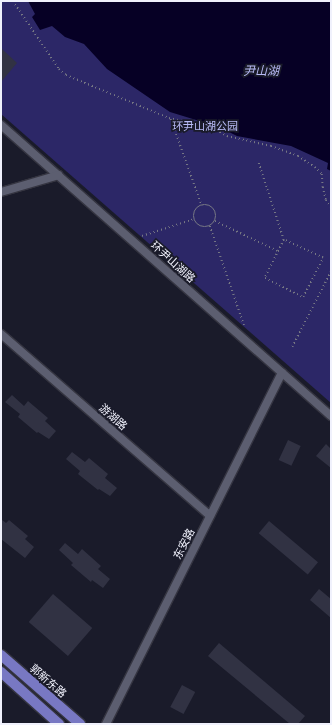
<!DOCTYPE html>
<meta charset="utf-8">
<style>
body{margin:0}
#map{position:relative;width:332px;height:725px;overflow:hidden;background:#1a1b2a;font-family:Montserrat,"Noto Sans SC",sans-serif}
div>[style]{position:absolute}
.green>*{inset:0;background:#2c2767}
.water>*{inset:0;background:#060025}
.building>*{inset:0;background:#313243;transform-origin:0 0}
.path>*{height:1.5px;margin-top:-0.75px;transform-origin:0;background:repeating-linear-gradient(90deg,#767784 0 1px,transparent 0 4px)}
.path>.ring{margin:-0.75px;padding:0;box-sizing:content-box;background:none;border:1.5px solid #767784;border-radius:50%}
.roads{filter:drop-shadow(1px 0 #353541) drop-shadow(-1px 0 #353541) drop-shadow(0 1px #353541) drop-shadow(0 -1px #353541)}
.minor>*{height:8px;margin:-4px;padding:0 4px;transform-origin:4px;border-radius:4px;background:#5c5e70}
.major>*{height:10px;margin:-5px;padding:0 5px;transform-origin:5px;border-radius:5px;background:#7878c3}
span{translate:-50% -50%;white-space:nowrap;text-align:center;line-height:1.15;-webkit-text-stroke:3.5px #1a1b2a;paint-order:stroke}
.park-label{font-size:11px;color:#b8bbf6}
.street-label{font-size:11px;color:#f0f1fc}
.water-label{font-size:12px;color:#b6b9f4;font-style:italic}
.frame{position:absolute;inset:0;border:2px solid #f0f1fc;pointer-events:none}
</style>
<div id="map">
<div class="green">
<div style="clip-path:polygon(1px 1px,331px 1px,331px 403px,1px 114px)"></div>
</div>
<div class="water">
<div style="clip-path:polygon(28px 1px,331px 1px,331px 171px,327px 169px,328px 163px,291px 146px,237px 136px,219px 127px,170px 112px,107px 69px,84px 44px,65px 37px,52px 26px,40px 30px,32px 17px,35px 14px)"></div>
</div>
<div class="building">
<div style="clip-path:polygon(1px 48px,17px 63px,1px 82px)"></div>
<div style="clip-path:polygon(12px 395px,24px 406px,28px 401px,48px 418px,45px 421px,56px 431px,49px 439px,38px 432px,37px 433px,18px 417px,20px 414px,5px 402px)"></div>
<div style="left:288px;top:440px;width:14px;height:22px;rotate:25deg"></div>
<div style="clip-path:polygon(326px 444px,331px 449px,331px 468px,316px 456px)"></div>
<div style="clip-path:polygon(72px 452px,85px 462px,89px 458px,108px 474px,105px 478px,117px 488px,110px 496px,99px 489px,98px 490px,78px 474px,80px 471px,66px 459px)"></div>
<div style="clip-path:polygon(1px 519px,6px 523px,9px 520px,28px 536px,25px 539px,34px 547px,25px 558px,1px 539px)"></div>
<div style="left:269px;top:521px;width:64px;height:16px;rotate:40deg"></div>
<div style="clip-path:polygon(65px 543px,78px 554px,82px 549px,101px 566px,98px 569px,110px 579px,103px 588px,92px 580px,91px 582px,71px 565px,73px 563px,59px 550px)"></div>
<div style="clip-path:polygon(319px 589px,331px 599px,331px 618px,310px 600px)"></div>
<div style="left:53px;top:594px;width:52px;height:37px;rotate:41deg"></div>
<div style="clip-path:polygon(219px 643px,305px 716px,298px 724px,290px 724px,208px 656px)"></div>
<div style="left:182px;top:685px;width:15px;height:25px;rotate:28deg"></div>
</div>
<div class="path">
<div style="left:13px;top:1px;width:82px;rotate:55.9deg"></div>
<div style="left:59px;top:69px;width:9px;rotate:41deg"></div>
<div style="left:66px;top:75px;width:112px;rotate:22.7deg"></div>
<div style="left:169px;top:118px;width:45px;rotate:12.8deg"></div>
<div style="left:213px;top:128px;width:16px;rotate:30deg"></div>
<div style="left:227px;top:136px;width:45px;rotate:12.8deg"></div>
<div style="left:271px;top:146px;width:29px;rotate:20deg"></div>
<div style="left:298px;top:156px;width:20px;rotate:33deg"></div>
<div style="left:315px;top:167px;width:10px;rotate:45deg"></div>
<div style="left:322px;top:174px;width:13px;rotate:86deg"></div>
<div style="left:323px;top:187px;width:13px;rotate:77deg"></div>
<div style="left:326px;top:200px;width:9px;rotate:54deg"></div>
<div style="left:171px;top:119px;width:92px;rotate:70.4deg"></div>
<div style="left:259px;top:163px;width:81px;rotate:72deg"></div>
<div style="left:284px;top:240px;width:42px;rotate:116.6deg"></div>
<div style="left:265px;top:278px;width:42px;rotate:26.6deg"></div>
<div style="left:303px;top:297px;width:44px;rotate:-62.9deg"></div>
<div style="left:323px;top:258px;width:43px;rotate:-155.2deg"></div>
<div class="ring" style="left:194px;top:205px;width:20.5px;height:20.5px"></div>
<div style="left:215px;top:221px;width:70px;rotate:25.5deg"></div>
<div style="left:210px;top:226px;width:105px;rotate:71deg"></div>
<div style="left:142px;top:236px;width:55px;rotate:-18.1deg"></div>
<div style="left:292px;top:347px;width:85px;rotate:-62.8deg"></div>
</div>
<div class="roads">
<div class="minor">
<div style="left:1px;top:125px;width:440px;rotate:41.4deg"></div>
<div style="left:1px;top:192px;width:60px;rotate:-16.3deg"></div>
<div style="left:1px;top:334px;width:277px;rotate:41deg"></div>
<div style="left:106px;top:724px;width:393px;rotate:-63.4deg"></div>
</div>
<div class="major">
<div style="left:1px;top:655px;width:105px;rotate:41.1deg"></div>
<div style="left:1px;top:672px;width:78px;rotate:41.9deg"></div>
</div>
</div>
<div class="park-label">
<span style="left:205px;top:126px">环尹山湖公园</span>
</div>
<div class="street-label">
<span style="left:173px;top:262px;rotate:42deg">环尹山湖路</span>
<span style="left:113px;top:417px;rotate:41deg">游湖路</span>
<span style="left:184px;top:544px;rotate:-63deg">东安路</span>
<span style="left:48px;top:681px;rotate:41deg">郭新东路</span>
</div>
<div class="water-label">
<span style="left:261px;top:71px">尹山湖</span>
</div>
<div class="frame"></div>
</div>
